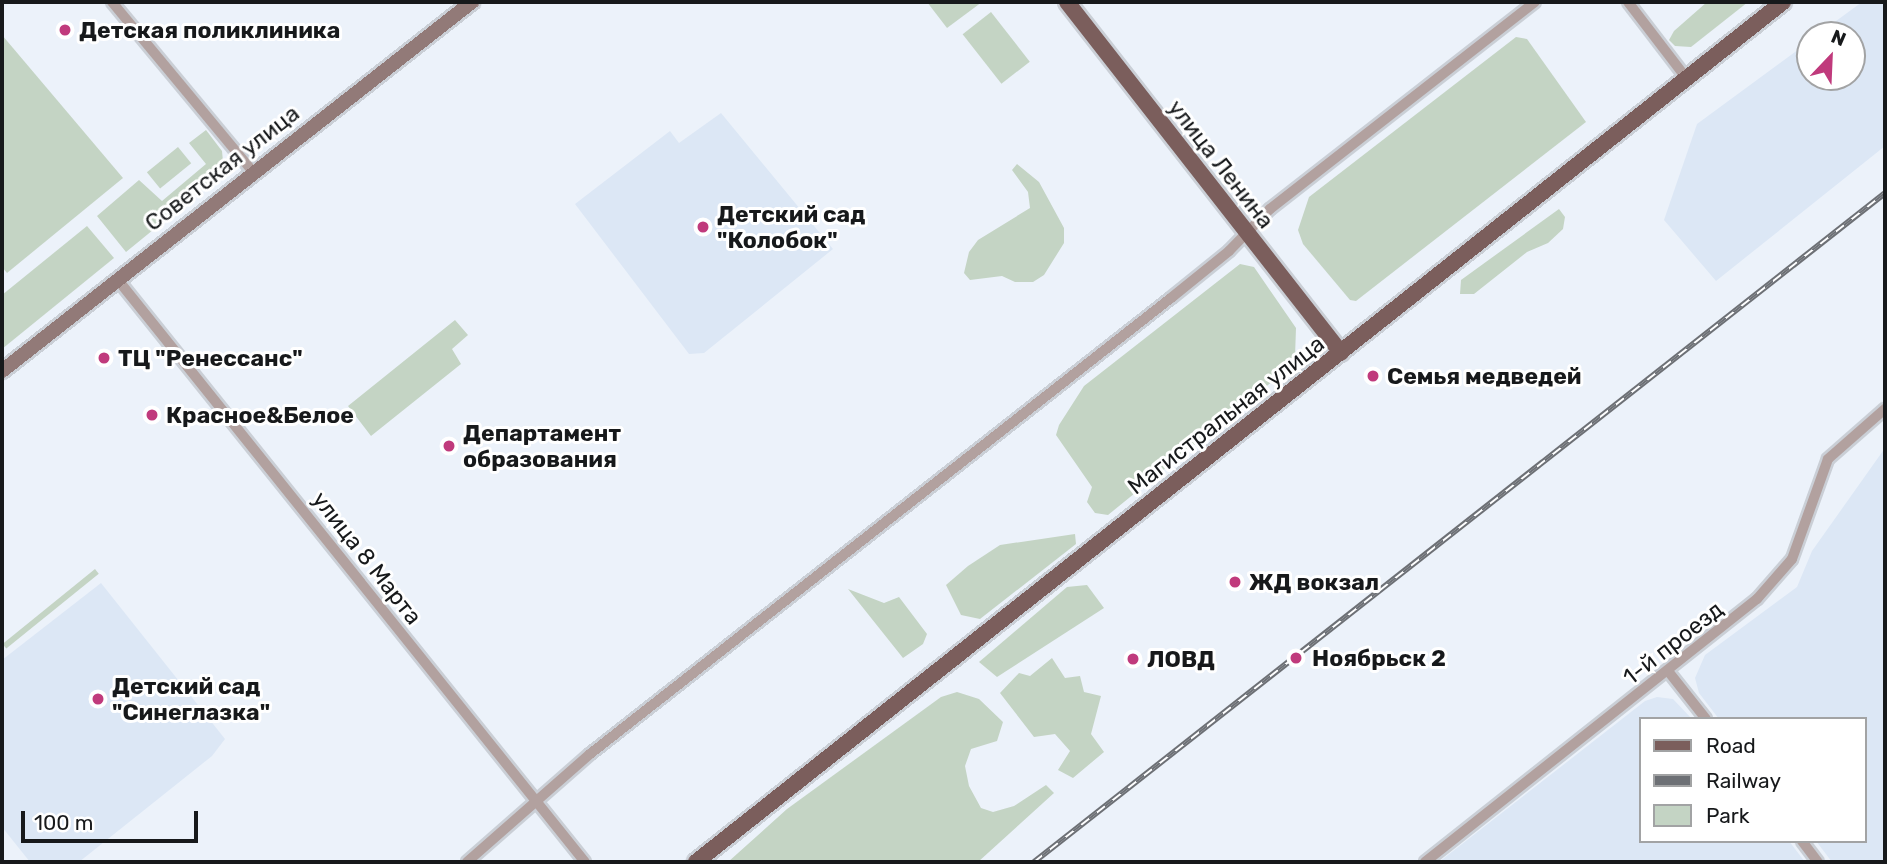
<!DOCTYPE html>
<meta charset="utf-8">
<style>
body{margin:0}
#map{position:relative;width:1887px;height:864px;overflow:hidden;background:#ecf2fa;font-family:Rubik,sans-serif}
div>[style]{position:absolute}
.built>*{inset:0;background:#dce7f5}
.green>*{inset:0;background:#c4d4c4;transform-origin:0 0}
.roads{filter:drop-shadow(2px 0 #cacfd6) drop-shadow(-2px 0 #cacfd6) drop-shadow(0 2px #cacfd6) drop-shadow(0 -2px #cacfd6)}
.minor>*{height:10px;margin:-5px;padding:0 5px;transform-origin:5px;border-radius:5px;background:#b2a19f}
.secondary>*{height:14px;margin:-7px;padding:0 7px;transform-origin:7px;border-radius:7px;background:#927a78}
.primary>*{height:16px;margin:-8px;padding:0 8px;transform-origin:8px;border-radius:8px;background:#7b5e5c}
.rail>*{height:6px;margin-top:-3px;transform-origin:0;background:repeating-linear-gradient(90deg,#fff 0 10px,#6d7075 0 20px);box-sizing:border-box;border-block:2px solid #6d7075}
.dots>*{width:19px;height:19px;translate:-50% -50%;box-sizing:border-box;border:4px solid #fff;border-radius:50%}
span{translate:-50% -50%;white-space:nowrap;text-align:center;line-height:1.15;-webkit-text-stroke:6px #fff;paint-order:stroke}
.poi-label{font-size:23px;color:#17191b;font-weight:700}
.left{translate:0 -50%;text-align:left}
.street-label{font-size:23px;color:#17191b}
.frame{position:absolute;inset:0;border:4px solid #17191b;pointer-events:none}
.legend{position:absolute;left:1639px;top:717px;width:228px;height:126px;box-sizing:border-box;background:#fff;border:2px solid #a2a3a4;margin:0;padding:9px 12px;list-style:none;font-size:21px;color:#17191b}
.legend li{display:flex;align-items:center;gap:14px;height:35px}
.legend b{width:35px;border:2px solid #a2a3a4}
.north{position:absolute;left:1796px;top:21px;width:70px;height:70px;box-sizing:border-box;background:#fff;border:2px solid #a2a3a4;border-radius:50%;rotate:23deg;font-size:19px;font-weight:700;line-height:28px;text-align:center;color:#17191b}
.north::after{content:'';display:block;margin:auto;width:24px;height:32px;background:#c03a7c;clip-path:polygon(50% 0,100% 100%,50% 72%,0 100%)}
.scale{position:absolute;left:21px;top:811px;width:177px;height:32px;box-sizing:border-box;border:4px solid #17191b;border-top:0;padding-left:9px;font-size:21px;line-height:24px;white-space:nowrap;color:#17191b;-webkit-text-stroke:5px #fff;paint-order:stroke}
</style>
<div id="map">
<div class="built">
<div style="clip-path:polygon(1862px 2px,1885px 2px,1885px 146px,1716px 281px,1664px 220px,1697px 124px,1810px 41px,1810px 77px,1852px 77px,1852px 35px,1817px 35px)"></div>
<div style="clip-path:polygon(721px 113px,833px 249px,704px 353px,689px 354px,575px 204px,670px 131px,679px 143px)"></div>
<div style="clip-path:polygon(1885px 448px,1885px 862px,1832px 862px,1816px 841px,1864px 841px,1864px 719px,1719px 719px,1699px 693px,1695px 678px,1705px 655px,1797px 587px,1812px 551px)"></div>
<div style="clip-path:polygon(101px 583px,225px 739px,212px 756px,79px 862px,30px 862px,2px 827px,2px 660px)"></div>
<div style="clip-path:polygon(1657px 697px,1673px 699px,1692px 719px,1640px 719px,1640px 841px,1789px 841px,1805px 862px,1439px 862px,1645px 701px)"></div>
</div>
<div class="green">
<div style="clip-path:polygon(927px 2px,982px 2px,947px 28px)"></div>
<div style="clip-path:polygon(1707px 2px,1748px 2px,1691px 47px,1675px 46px,1669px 40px,1674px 31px)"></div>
<div style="left:991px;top:12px;width:63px;height:36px;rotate:52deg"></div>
<div style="clip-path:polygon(2px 35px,123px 178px,7px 273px,2px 267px)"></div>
<div style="clip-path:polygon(1516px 37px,1527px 39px,1586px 122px,1356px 301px,1350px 300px,1303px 244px,1298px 230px,1309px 197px)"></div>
<div style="clip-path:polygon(206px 130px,222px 151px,224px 172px,126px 252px,97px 216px,139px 180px,162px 201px,206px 164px,189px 143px)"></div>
<div style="left:178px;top:147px;width:21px;height:40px;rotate:51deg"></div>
<div style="clip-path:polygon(1017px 164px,1039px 182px,1064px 228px,1064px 243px,1044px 275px,1033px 282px,1015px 282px,1002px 276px,970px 280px,964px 273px,969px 252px,978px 240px,1030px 208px,1028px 192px,1012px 170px)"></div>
<div style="clip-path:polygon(1559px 209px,1565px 217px,1563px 229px,1548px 243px,1527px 252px,1474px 294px,1460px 294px,1461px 280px)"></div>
<div style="clip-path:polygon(87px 226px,114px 258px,2px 349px,2px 295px)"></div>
<div style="clip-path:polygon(1240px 264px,1254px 267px,1296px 328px,1295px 357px,1279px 376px,1108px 515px,1095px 513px,1087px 502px,1092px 487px,1056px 435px,1059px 425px,1084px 386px)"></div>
<div style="clip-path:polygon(455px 320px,468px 335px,452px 349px,461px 364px,371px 436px,348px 406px)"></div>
<div style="clip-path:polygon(1075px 534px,1076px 544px,980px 619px,961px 615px,946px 585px,968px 566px,1000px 545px)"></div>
<div style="left:95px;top:569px;width:6px;height:119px;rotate:51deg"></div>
<div style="clip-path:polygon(1087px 585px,1104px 608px,997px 677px,979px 662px,1067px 587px)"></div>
<div style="clip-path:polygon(848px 589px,884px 603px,899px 597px,927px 634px,923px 644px,903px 658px)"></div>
<div style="clip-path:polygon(1052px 658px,1065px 678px,1080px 676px,1084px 692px,1101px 696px,1091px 734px,1104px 752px,1073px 778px,1058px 770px,1070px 751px,1055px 734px,1034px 737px,1000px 693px,1019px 673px,1030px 676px)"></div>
<div style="clip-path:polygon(957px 692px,979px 699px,1003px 722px,997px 741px,971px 749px,965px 766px,969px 786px,981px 808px,993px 812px,1014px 806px,1046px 785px,1054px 793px,978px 862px,728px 862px,787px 809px,941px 697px)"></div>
</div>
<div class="roads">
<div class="minor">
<div style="left:112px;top:2px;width:221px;rotate:50.3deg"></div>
<div style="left:1628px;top:2px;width:97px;rotate:52.5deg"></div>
<div style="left:118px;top:280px;width:746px;rotate:51.26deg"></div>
<div style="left:1668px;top:671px;width:61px;rotate:51.6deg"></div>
<div style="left:1802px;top:841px;width:26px;rotate:53deg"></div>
<div style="left:467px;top:862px;width:164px;rotate:-41.3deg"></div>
<div style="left:590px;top:754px;width:739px;rotate:-38.13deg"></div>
<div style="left:1171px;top:298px;width:75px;rotate:-39deg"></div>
<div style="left:1229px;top:251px;width:59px;rotate:-45.7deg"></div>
<div style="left:1270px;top:209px;width:336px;rotate:-38deg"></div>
<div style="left:1425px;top:862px;width:424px;rotate:-38.4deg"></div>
<div style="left:1757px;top:599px;width:53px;rotate:-48.8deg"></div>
<div style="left:1792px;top:559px;width:106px;rotate:-70.2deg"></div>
<div style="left:1828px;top:459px;width:76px;rotate:-41.3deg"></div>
</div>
<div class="secondary">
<div style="left:2px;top:371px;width:598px;rotate:-38.14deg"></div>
</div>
<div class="primary">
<div style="left:1067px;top:2px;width:445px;rotate:52deg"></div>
<div style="left:696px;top:862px;width:1386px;rotate:-38.35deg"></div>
</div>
</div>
<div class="rail">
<div style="left:1034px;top:862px;width:1082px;rotate:-38.17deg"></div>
</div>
<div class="dots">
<div style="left:65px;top:30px;background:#c03a7c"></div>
<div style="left:703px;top:227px;background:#c03a7c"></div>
<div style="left:104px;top:358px;background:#c03a7c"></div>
<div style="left:1373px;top:376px;background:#c03a7c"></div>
<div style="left:152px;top:415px;background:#c03a7c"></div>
<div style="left:449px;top:446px;background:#c03a7c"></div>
<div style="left:1235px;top:582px;background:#c03a7c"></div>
<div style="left:1296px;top:658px;background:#c03a7c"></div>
<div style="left:1133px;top:659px;background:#c03a7c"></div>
<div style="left:98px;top:699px;background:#c03a7c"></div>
</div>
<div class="poi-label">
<span class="left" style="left:79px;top:30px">Детская поликлиника</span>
<span class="left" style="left:717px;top:227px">Детский сад<br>"Колобок"</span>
<span class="left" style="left:118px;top:358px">ТЦ "Ренессанс"</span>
<span class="left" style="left:1387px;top:376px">Семья медведей</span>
<span class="left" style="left:166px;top:415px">Красное&amp;Белое</span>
<span class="left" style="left:463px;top:446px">Департамент<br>образования</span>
<span class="left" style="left:1249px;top:582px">ЖД вокзал</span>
<span class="left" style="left:1312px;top:658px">Ноябрьск 2</span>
<span class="left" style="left:1147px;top:659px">ЛОВД</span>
<span class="left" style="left:112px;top:699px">Детский сад<br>"Синеглазка"</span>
</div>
<div class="street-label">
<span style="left:1221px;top:164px;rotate:52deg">улица Ленина</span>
<span style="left:222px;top:168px;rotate:-38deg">Советская улица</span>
<span style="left:1226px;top:415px;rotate:-38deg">Магистральная улица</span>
<span style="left:367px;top:558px;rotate:52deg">улица 8 Марта</span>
<span style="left:1673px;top:643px;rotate:-38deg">1-й проезд</span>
</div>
<div class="frame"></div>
<ul class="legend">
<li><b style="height:9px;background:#7b5e5c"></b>Road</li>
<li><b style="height:9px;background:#6d7075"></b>Railway</li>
<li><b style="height:19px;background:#c4d4c4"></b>Park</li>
</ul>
<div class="north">N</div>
<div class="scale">100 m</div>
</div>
